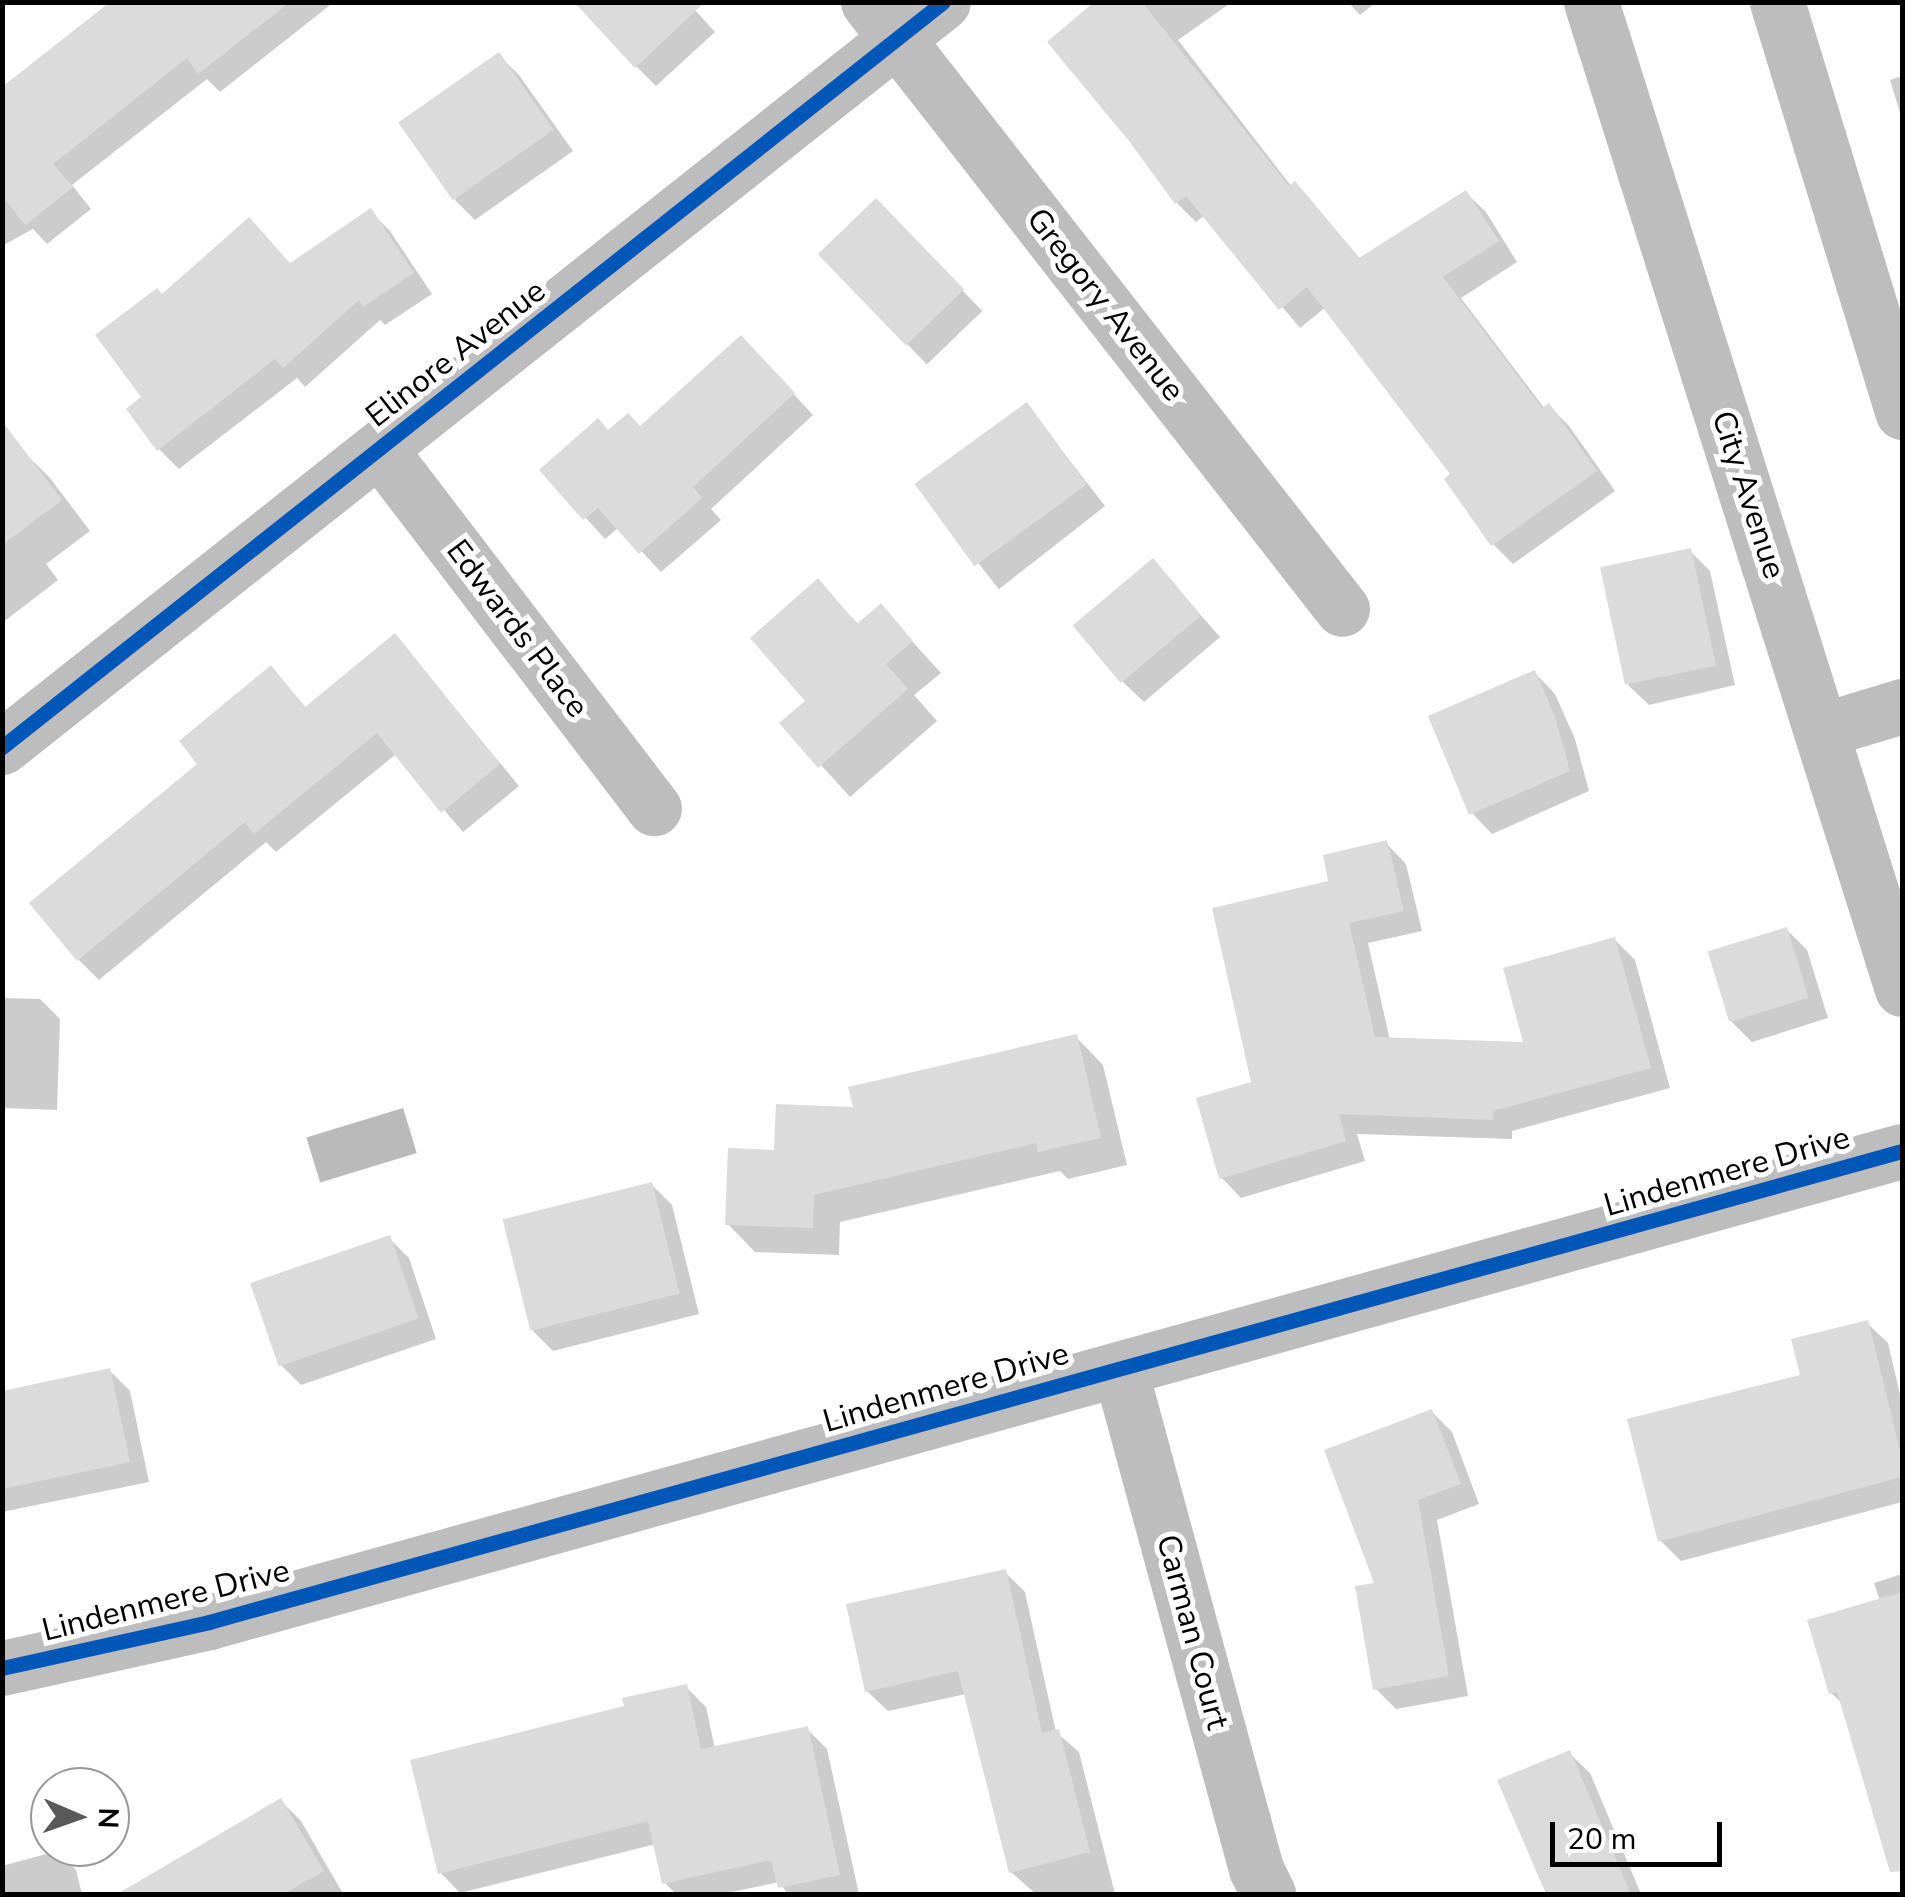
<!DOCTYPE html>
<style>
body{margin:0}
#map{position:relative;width:1905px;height:1897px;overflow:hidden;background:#fff;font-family:"Nunito Sans",sans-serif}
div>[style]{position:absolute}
.water>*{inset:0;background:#bababa;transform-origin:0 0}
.shadow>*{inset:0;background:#0003;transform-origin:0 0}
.building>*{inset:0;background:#dbdbdb;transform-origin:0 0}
.minor>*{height:55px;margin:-27.5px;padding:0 27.5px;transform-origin:27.5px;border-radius:27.5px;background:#bdbdbd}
.cycleway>*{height:15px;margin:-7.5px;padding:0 7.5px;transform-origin:7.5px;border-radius:7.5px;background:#0057b8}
span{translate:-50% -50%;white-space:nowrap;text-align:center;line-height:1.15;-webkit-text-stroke:10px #fff;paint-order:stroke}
.street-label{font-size:32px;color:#000}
.frame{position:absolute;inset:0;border:5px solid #000;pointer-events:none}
.north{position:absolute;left:30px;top:1767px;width:100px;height:100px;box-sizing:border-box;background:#fff;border:2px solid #999;border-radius:50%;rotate:92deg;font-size:28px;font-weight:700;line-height:40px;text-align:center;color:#000}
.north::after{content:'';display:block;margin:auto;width:35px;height:45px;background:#595959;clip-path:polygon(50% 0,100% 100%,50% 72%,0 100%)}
.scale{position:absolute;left:1550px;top:1822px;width:172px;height:45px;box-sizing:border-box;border:5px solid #000;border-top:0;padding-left:12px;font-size:30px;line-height:35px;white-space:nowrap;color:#000;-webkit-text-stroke:8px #fff;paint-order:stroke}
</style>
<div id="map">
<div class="water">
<div style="left:403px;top:1108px;width:47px;height:101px;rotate:73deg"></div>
</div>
<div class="shadow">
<div style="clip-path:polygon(114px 2px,334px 2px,220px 92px,207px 79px,72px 185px,91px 209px,47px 244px,33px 229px,2px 246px,2px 91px)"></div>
<div style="clip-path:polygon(688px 2px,715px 32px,656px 86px,636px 66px)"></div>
<div style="clip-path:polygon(1100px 2px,1232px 2px,1178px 40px,1292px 187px,1295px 184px,1314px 204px,1361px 260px,1466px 193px,1486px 212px,1517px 262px,1461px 298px,1545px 409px,1549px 406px,1569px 426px,1615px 491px,1513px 564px,1493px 544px,1454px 474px,1326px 307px,1300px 328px,1205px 215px,1196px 222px,1177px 203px,1131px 139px)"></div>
<div style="clip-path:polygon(1348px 2px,1376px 2px,1360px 15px)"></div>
<div style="clip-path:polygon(499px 55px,519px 75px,573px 151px,475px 220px,455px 200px)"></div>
<div style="clip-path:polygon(1902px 76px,1902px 119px,1890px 80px)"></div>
<div style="left:876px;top:201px;width:153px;height:77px;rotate:46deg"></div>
<div style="clip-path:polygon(370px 211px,390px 231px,432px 294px,385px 325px,380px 320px,305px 387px,297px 378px,179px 469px,159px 449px,145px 398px,162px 297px,291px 265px)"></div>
<div style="clip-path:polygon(761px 359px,813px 415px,711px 509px,721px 520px,661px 572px,619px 527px,605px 539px,542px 470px,609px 432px,641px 429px)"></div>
<div style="left:1027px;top:406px;width:127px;height:135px;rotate:52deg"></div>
<div style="clip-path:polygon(20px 448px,50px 478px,90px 531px,46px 564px,58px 580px,2px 623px,2px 462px)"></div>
<div style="clip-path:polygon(1690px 551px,1710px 571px,1735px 685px,1649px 705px,1628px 685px)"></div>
<div style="clip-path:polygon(1153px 561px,1220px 637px,1144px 702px,1123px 682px)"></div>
<div style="clip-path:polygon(818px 582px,859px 625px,881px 607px,941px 673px,914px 695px,937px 721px,850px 797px,783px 723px,809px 702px)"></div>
<div style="clip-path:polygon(395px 636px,519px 786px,463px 832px,396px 754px,276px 852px,266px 842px,99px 980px,78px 959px,201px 764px,271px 668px,307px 709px)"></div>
<div style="clip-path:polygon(1535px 673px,1555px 694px,1575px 739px,1589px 791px,1492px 834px,1472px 813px)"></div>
<div style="clip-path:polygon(1386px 843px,1406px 864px,1422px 931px,1368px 943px,1390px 1040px,1526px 1045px,1615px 940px,1635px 960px,1670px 1088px,1512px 1131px,1512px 1139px,1357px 1134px,1365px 1161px,1241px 1198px,1221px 1177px,1331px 883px)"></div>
<div style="clip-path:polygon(1787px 930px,1807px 950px,1828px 1018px,1752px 1042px,1731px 1021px)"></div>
<div style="clip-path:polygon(2px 998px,40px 999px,60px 1019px,57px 1110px,2px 1108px)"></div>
<div style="clip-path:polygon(1076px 1037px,1103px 1065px,1127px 1165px,1068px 1179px,1060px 1171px,840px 1222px,839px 1255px,755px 1252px,728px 1224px,776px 1152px,856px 1110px)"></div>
<div style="clip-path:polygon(652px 1185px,672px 1205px,699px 1314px,553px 1351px,533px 1331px)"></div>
<div style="clip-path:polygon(389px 1238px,409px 1258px,436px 1339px,301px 1385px,280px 1364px)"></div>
<div style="clip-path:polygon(1867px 1323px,1888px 1343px,1902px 1403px,1902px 1502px,1681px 1561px,1660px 1540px,1803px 1377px)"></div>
<div style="clip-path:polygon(110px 1371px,130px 1391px,149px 1482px,2px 1512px,2px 1393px)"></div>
<div style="clip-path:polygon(1432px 1412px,1452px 1432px,1479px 1504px,1437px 1520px,1468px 1696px,1396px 1709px,1376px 1689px)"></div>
<div style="clip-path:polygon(1005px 1572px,1025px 1592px,1056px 1732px,1079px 1752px,1115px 1894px,1036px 1894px,1011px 1872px,966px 1694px,888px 1711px,867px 1691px)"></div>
<div style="clip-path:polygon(1902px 1574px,1902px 1853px,1901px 1854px,1844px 1705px,1831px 1693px,1880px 1601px,1874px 1583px)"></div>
<div style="clip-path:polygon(686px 1687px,706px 1707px,715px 1749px,807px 1729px,827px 1749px,859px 1894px,788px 1894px,779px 1882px,722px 1894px,676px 1894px,664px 1882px,656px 1844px,460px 1893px,440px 1872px)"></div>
<div style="clip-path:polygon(1569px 1753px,1590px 1773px,1641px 1894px,1549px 1894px,1501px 1781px)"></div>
<div style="clip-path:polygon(281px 1801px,301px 1821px,342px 1892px,173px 1894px,160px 1872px)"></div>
<div style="clip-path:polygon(57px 1851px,76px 1870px,82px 1894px,2px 1894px,2px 1866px)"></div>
</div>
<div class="building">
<div style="clip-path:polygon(110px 2px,290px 2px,198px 74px,187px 58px,53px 164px,73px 187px,25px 225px,6px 201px,2px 204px,2px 87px)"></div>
<div style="clip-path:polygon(574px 2px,705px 2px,635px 68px)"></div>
<div style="clip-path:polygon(1094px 2px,1142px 2px,1289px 186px,1295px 181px,1359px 258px,1466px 190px,1499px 241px,1443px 277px,1542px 408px,1549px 403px,1597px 471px,1491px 546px,1444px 479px,1450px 474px,1307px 287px,1279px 310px,1186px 196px,1175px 204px,1129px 141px,1047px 42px)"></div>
<div style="left:499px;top:52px;width:95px;height:123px;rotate:55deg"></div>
<div style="left:876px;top:198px;width:127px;height:81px;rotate:46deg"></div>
<div style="clip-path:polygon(371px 208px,414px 273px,363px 307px,359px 300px,283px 368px,275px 359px,157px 451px,126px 409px,141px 397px,95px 335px,157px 288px,162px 294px,249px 217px,290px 263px)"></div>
<div style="clip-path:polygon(741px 335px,795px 393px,693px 487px,702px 498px,639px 554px,598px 508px,583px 520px,539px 470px,598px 418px,608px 430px,628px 413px,640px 426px)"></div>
<div style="left:1027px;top:402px;width:102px;height:139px;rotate:54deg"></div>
<div style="clip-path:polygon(2px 421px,62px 500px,2px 545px)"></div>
<div style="left:1691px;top:548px;width:120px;height:93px;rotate:78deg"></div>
<div style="left:1153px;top:558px;width:75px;height:105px;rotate:50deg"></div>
<div style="clip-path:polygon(818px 578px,857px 624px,881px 603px,913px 641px,886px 664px,908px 689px,818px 768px,779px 723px,805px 701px,750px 638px)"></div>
<div style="clip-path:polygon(395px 633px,500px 764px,441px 813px,377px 733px,254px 834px,245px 822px,77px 961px,29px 903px,197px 764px,179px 741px,271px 665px,305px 707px)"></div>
<div style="clip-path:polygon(1535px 670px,1555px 717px,1570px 771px,1469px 815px,1428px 716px)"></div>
<div style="clip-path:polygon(1387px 840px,1404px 911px,1349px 923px,1375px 1037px,1523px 1042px,1503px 968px,1615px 937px,1651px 1068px,1493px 1111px,1493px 1120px,1339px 1114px,1346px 1141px,1219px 1179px,1196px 1098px,1251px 1082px,1212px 908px,1328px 881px,1323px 855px)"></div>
<div style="left:1787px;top:927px;width:74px;height:83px;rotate:73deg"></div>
<div style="clip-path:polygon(1077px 1034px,1101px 1138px,1038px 1152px,1036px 1143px,814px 1195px,813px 1228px,725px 1225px,728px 1148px,774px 1150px,776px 1104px,853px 1107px,848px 1087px)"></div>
<div style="left:652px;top:1182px;width:115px;height:154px;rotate:76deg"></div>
<div style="left:390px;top:1235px;width:88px;height:148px;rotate:71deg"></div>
<div style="clip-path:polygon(1868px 1320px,1902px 1459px,1902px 1477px,1658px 1542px,1627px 1419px,1800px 1375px,1791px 1339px)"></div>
<div style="clip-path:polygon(110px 1368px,130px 1462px,2px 1489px,2px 1391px)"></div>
<div style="clip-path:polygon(1432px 1409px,1461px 1484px,1418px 1500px,1449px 1676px,1373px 1690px,1355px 1586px,1374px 1583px,1324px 1450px)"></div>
<div style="clip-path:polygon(1006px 1569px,1042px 1733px,1059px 1729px,1090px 1852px,1009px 1873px,958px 1671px,865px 1692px,846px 1604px)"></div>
<div style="clip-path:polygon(1902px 1592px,1902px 1871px,1890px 1872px,1837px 1692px,1829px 1694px,1807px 1620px)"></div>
<div style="clip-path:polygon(687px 1684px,701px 1749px,808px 1726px,840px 1875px,778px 1888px,771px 1860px,662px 1884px,648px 1821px,438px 1874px,410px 1760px,624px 1706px,622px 1698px)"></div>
<div style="clip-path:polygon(1570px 1750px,1631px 1894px,1546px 1894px,1497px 1780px)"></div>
<div style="clip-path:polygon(281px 1798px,324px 1871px,284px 1894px,117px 1894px)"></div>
</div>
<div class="minor">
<div style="left:868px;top:2px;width:770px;rotate:52.01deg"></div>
<div style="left:1591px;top:2px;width:1035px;rotate:72.51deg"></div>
<div style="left:1777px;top:2px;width:429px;rotate:73deg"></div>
<div style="left:380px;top:450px;width:451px;rotate:52.6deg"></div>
<div style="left:1823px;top:730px;width:83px;rotate:-16.9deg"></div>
<div style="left:2px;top:747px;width:1200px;rotate:-38.37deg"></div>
<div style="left:1120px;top:1369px;width:518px;rotate:74.78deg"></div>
<div style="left:1256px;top:1869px;width:28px;rotate:64deg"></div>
<div style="left:2px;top:1668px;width:212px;rotate:-12.5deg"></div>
<div style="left:209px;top:1622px;width:1757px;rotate:-15.55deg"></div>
</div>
<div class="cycleway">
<div style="left:2px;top:747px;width:1200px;rotate:-38.37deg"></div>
<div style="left:2px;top:1668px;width:212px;rotate:-12.5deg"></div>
<div style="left:209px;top:1622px;width:1757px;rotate:-15.55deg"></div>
</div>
<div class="street-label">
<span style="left:1105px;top:305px;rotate:52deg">Gregory Avenue</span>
<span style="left:456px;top:354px;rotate:-38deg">Elinore Avenue</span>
<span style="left:1748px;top:495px;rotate:72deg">City Avenue</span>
<span style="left:517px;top:629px;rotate:53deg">Edwards Place</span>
<span style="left:1727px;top:1172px;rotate:-16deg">Lindenmere Drive</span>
<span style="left:946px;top:1388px;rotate:-16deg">Lindenmere Drive</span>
<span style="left:166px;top:1601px;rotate:-14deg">Lindenmere Drive</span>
<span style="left:1192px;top:1632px;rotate:75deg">Carman Court</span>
</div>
<div class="frame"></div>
<div class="north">N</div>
<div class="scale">20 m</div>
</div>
